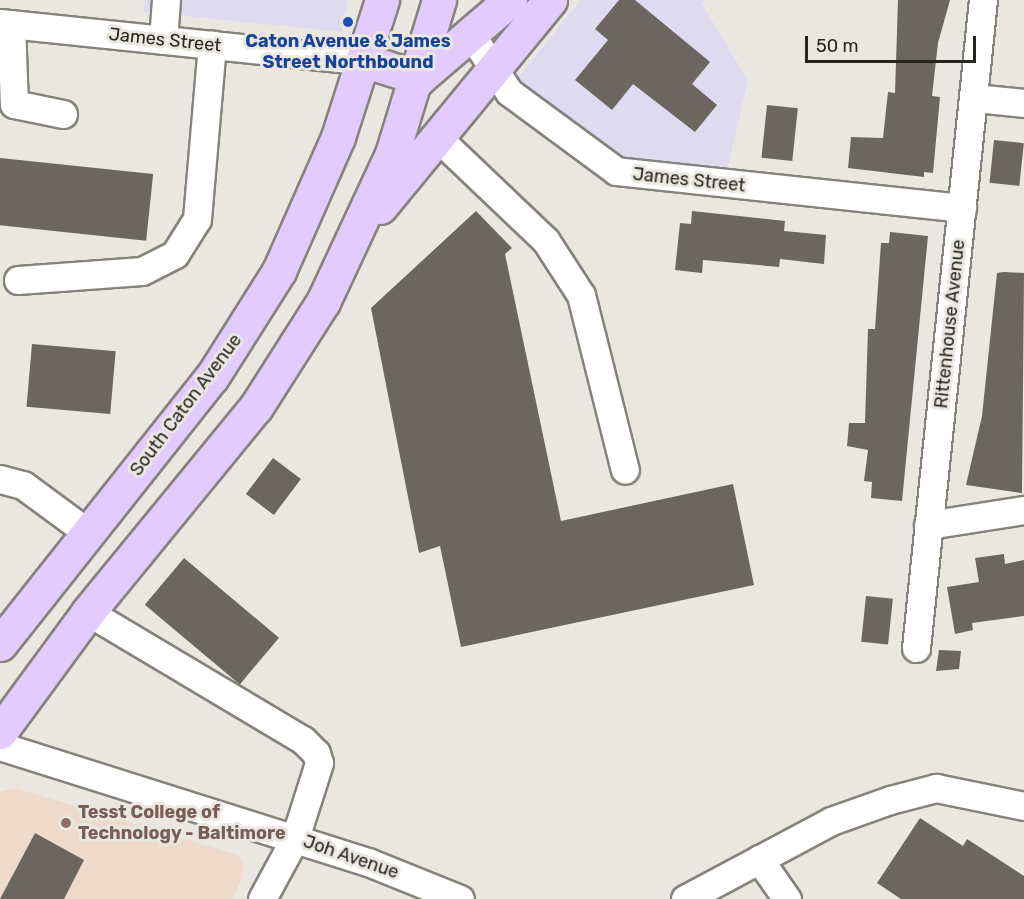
<!DOCTYPE html>
<style>
body{margin:0}
#map{position:relative;width:1024px;height:899px;overflow:hidden;background:#eae7e0;font-family:Rubik,sans-serif}
div>[style]{position:absolute}
.commercial>*{inset:0;background:#dedaf0}
.education>*{inset:0;background:#eddaca}
.building>*{inset:0;background:#6b6660;transform-origin:0 0}
.roads{filter:drop-shadow(2px 0 #85837c) drop-shadow(-2px 0 #85837c) drop-shadow(0 2px #85837c) drop-shadow(0 -2px #85837c)}
.minor>*{height:27px;margin:-13.5px;padding:0 13.5px;transform-origin:13.5px;border-radius:13.5px;background:#fff}
.major>*{height:33px;margin:-16.5px;padding:0 16.5px;transform-origin:16.5px;border-radius:16.5px;background:#e3cbff}
.dots>*{width:16px;height:16px;translate:-50% -50%;box-sizing:border-box;border:3px solid #eae7e0;border-radius:50%}
span{translate:-50% -50%;white-space:nowrap;text-align:center;line-height:1.15;-webkit-text-stroke:6px #eae7e0;paint-order:stroke}
.street-label{font-size:18px;color:#262522}
.transit-label{font-size:18px;color:#164399;font-weight:700}
.education-label{font-size:18px;color:#785e54;font-weight:700}
.left{translate:0 -50%;text-align:left}
.scale{position:absolute;left:805px;top:36px;width:171px;height:27px;box-sizing:border-box;border:3px solid #262522;border-top:0;padding-left:8px;font-size:18px;line-height:21px;white-space:nowrap;color:#262522;-webkit-text-stroke:4px #eae7e0;paint-order:stroke}
</style>
<div id="map">
<div class="commercial">
<div style="clip-path:polygon(145px 0,348px 0,342px 32px,144px 12px)"></div>
<div style="clip-path:polygon(581px 0,705px 0,702px 4px,748px 81px,727px 170px,610px 157px,514px 82px)"></div>
</div>
<div class="education">
<div style="clip-path:polygon(15px 788px,237px 855px,243px 861px,242px 879px,232px 899px,0 899px,0 792px)"></div>
</div>
<div class="building">
<div style="clip-path:polygon(619px 0,635px 0,710px 62px,692px 84px,717px 105px,695px 132px,633px 84px,612px 110px,575px 80px,608px 40px,595px 29px)"></div>
<div style="clip-path:polygon(898px 0,950px 0,938px 43px,932px 96px,940px 97px,933px 173px,924px 172px,924px 177px,848px 168px,851px 137px,883px 138px,888px 92px,895px 93px)"></div>
<div style="left:767px;top:105px;width:31px;height:53px;rotate:6deg"></div>
<div style="left:994px;top:140px;width:30px;height:43px;rotate:6deg"></div>
<div style="left:0;top:158px;width:154px;height:67px;rotate:6deg"></div>
<div style="clip-path:polygon(476px 211px,512px 248px,505px 254px,561px 521px,733px 484px,754px 585px,461px 647px,440px 546px,419px 553px,371px 308px)"></div>
<div style="clip-path:polygon(692px 211px,785px 221px,784px 231px,826px 235px,824px 264px,780px 259px,779px 267px,703px 260px,702px 273px,675px 270px,680px 223px,691px 224px)"></div>
<div style="clip-path:polygon(890px 232px,928px 236px,902px 501px,871px 498px,872px 482px,864px 481px,868px 450px,847px 446px,849px 423px,865px 423px,868px 329px,875px 329px,881px 243px,889px 243px)"></div>
<div style="clip-path:polygon(1004px 272px,1024px 273px,1022px 493px,966px 485px,982px 416px,997px 273px)"></div>
<div style="left:32px;top:344px;width:84px;height:63px;rotate:5deg"></div>
<div style="left:273px;top:458px;width:35px;height:45px;rotate:37deg"></div>
<div style="clip-path:polygon(1004px 554px,1005px 564px,1024px 560px,1024px 616px,972px 623px,973px 630px,955px 634px,947px 587px,979px 582px,975px 558px)"></div>
<div style="left:184px;top:558px;width:124px;height:61px;rotate:40deg"></div>
<div style="left:866px;top:596px;width:27px;height:46px;rotate:6deg"></div>
<div style="clip-path:polygon(939px 650px,961px 651px,959px 669px,936px 671px)"></div>
<div style="clip-path:polygon(920px 818px,963px 846px,967px 839px,1024px 876px,1024px 899px,901px 899px,877px 883px)"></div>
<div style="clip-path:polygon(35px 833px,84px 860px,64px 899px,0 899px)"></div>
</div>
<div class="roads">
<div class="minor">
<div style="left:0;top:23px;width:368px;rotate:5.9deg"></div>
<div style="left:11px;top:24px;width:80px;rotate:87.9deg"></div>
<div style="left:14px;top:104px;width:50px;rotate:11.5deg"></div>
<div style="left:472px;top:36px;width:67px;rotate:56.5deg"></div>
<div style="left:509px;top:92px;width:133px;rotate:36.4deg"></div>
<div style="left:616px;top:171px;width:348px;rotate:6.1deg"></div>
<div style="left:163px;top:40px;width:40px;rotate:-85.7deg"></div>
<div style="left:974px;top:98px;width:50px;rotate:5.7deg"></div>
<div style="left:438px;top:138px;width:149px;rotate:43.6deg"></div>
<div style="left:546px;top:241px;width:64px;rotate:57.1deg"></div>
<div style="left:581px;top:295px;width:180px;rotate:75.9deg"></div>
<div style="left:18px;top:280px;width:124px;rotate:-4.2deg"></div>
<div style="left:142px;top:271px;width:37px;rotate:-27deg"></div>
<div style="left:175px;top:254px;width:41px;rotate:-57.8deg"></div>
<div style="left:197px;top:219px;width:175px;rotate:-85.1deg"></div>
<div style="left:0;top:479px;width:24px;rotate:15deg"></div>
<div style="left:23px;top:485px;width:79px;rotate:36.3deg"></div>
<div style="left:928px;top:525px;width:97px;rotate:-8.9deg"></div>
<div style="left:88px;top:612px;width:250px;rotate:30.8deg"></div>
<div style="left:303px;top:740px;width:18px;rotate:45deg"></div>
<div style="left:316px;top:753px;width:10px;rotate:73deg"></div>
<div style="left:319px;top:763px;width:79px;rotate:107.7deg"></div>
<div style="left:295px;top:838px;width:69px;rotate:118.4deg"></div>
<div style="left:916px;top:648px;width:651px;rotate:-84.1deg"></div>
<div style="left:0;top:746px;width:386px;rotate:17.5deg"></div>
<div style="left:368px;top:862px;width:99px;rotate:21.9deg"></div>
<div style="left:759px;top:859px;width:49px;rotate:55deg"></div>
<div style="left:685px;top:899px;width:166px;rotate:-28.1deg"></div>
<div style="left:831px;top:821px;width:63px;rotate:-19.6deg"></div>
<div style="left:890px;top:800px;width:48px;rotate:-14.6deg"></div>
<div style="left:936px;top:788px;width:90px;rotate:11.6deg"></div>
</div>
<div class="major">
<div style="left:366px;top:61px;width:56px;rotate:17.8deg"></div>
<div style="left:419px;top:78px;width:120px;rotate:-40.6deg"></div>
<div style="left:380px;top:207px;width:268px;rotate:-50.6deg"></div>
<div style="left:0;top:644px;width:341px;rotate:-51.6deg"></div>
<div style="left:212px;top:377px;width:125px;rotate:-57.7deg"></div>
<div style="left:279px;top:271px;width:146px;rotate:-66.2deg"></div>
<div style="left:338px;top:137px;width:144px;rotate:-72.2deg"></div>
<div style="left:0;top:732px;width:149px;rotate:-53.7deg"></div>
<div style="left:88px;top:612px;width:265px;rotate:-50.7deg"></div>
<div style="left:256px;top:407px;width:125px;rotate:-57.5deg"></div>
<div style="left:323px;top:302px;width:163px;rotate:-65deg"></div>
<div style="left:392px;top:154px;width:161px;rotate:-73deg"></div>
</div>
</div>
<div class="dots">
<div style="left:348px;top:22px;background:#1a4fb4"></div>
<div style="left:66px;top:823px;background:#8d6e63"></div>
</div>
<div class="street-label">
<span style="left:165px;top:40px;rotate:6deg">James Street</span>
<span style="left:689px;top:180px;rotate:6deg">James Street</span>
<span style="left:950px;top:324px;rotate:-84deg">Rittenhouse Avenue</span>
<span style="left:186px;top:405px;rotate:-53deg">South Caton Avenue</span>
<span style="left:351px;top:857px;rotate:19deg">Joh Avenue</span>
</div>
<div class="transit-label">
<span style="left:348px;top:52px">Caton Avenue &amp; James<br>Street Northbound</span>
</div>
<div class="education-label">
<span class="left" style="left:78px;top:823px">Tesst College of<br>Technology - Baltimore</span>
</div>
<div class="scale">50 m</div>
</div>
